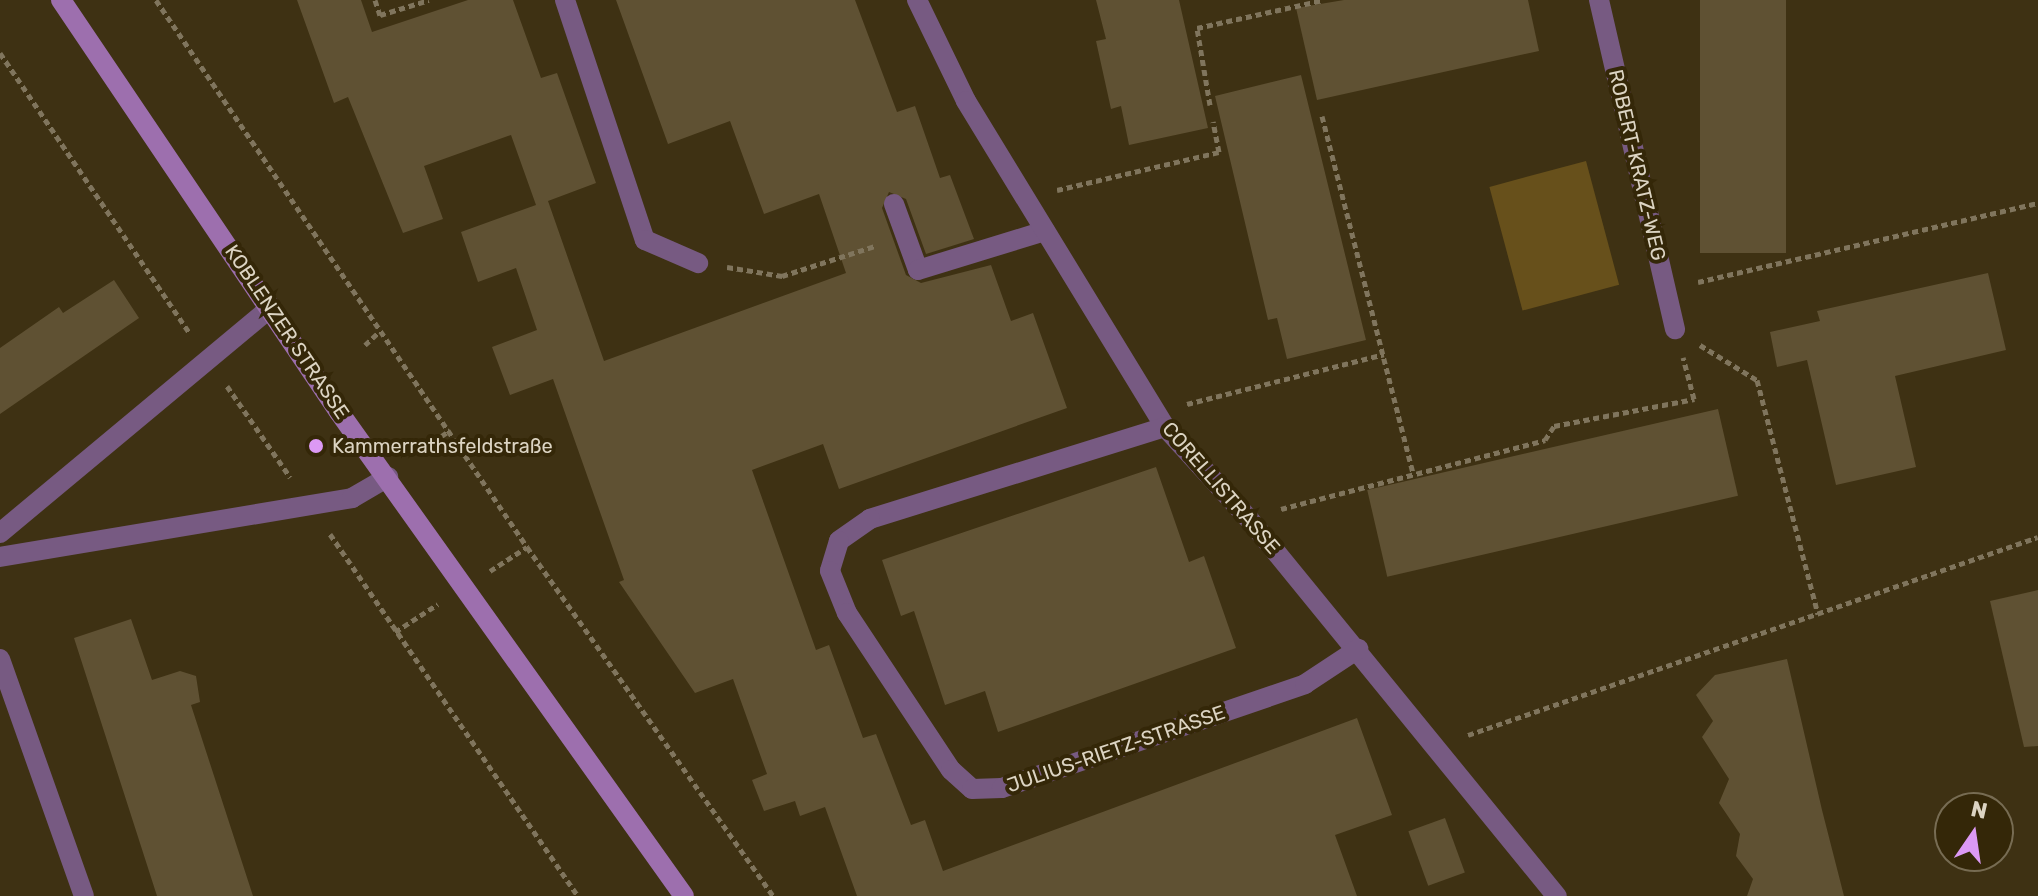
<!DOCTYPE html>
<meta charset="utf-8">
<style>
body{margin:0}
#map{position:relative;width:2038px;height:896px;overflow:hidden;background:#3e3113;font-family:Rubik,sans-serif}
div>[style]{position:absolute}
.green>*{inset:0;background:#67501b;transform-origin:0 0}
.building>*{inset:0;background:#5f5133;transform-origin:0 0}
.path>*{height:5px;margin-top:-2.5px;transform-origin:0;background:repeating-linear-gradient(90deg,#80755d 0 6px,transparent 0 10px)}
.lane>*{height:20px;margin:-10px;padding:0 10px;transform-origin:10px;border-radius:10px;background:#775a82}
.street>*{height:20px;margin:-10px;padding:0 10px;transform-origin:10px;border-radius:10px;background:#775a82}
.secondary>*{height:20px;margin:-10px;padding:0 10px;transform-origin:10px;border-radius:10px;background:#9d6fae}
.dots>*{width:22px;height:22px;translate:-50% -50%;box-sizing:border-box;border:4px solid #342708;border-radius:50%}
span{translate:-50% -50%;white-space:nowrap;text-align:center;line-height:1.15;-webkit-text-stroke:8px #342708;paint-order:stroke}
.street-label{font-size:20px;color:#dcd4c3}
.poi-label{font-size:20px;color:#dcd4c3}
.left{translate:0 -50%;text-align:left}
.north{position:absolute;left:1934px;top:792px;width:80px;height:80px;box-sizing:border-box;background:#342708;border:2px solid #776c53;border-radius:50%;rotate:13deg;font-size:22px;font-weight:700;line-height:32px;text-align:center;color:#dcd4c3}
.north::after{content:'';display:block;margin:auto;width:28px;height:36px;background:#dc99f4;clip-path:polygon(50% 0,100% 100%,50% 72%,0 100%)}
</style>
<div id="map">
<div class="green">
<div style="left:1586px;top:161px;width:128px;height:100px;rotate:75deg"></div>
</div>
<div class="building">
<div style="clip-path:polygon(297px 0,361px 0,372px 32px,468px 0,513px 0,541px 78px,557px 73px,596px 183px,548px 201px,604px 361px,846px 273px,819px 194px,764px 214px,730px 121px,668px 144px,616px 0,855px 0,897px 112px,915px 106px,940px 178px,950px 175px,974px 239px,926px 254px,906px 199px,889px 192px,882px 208px,906px 275px,921px 283px,991px 265px,1011px 321px,1033px 313px,1067px 408px,839px 489px,823px 444px,752px 470px,816px 650px,829px 645px,863px 738px,876px 734px,911px 825px,925px 820px,943px 871px,1357px 718px,1392px 815px,1335px 835px,1357px 896px,857px 896px,825px 807px,800px 816px,795px 801px,764px 811px,752px 780px,767px 774px,733px 679px,695px 693px,619px 582px,624px 580px,553px 379px,510px 395px,492px 347px,537px 330px,516px 268px,478px 282px,461px 232px,536px 205px,511px 135px,424px 166px,443px 219px,403px 233px,348px 97px,334px 103px)"></div>
<div style="clip-path:polygon(1096px 0,1179px 0,1208px 128px,1129px 145px,1121px 106px,1111px 109px,1096px 41px,1106px 39px)"></div>
<div style="clip-path:polygon(1344px 0,1528px 0,1539px 51px,1317px 100px,1296px 8px)"></div>
<div style="left:1700px;top:0;width:86px;height:253px"></div>
<div style="clip-path:polygon(1301px 75px,1366px 340px,1287px 359px,1277px 318px,1268px 320px,1215px 96px)"></div>
<div style="clip-path:polygon(1988px 273px,2006px 350px,1895px 376px,1916px 467px,1836px 485px,1807px 360px,1777px 367px,1770px 332px,1820px 321px,1817px 311px)"></div>
<div style="clip-path:polygon(114px 280px,139px 318px,0 414px,0 348px,59px 307px,63px 313px)"></div>
<div style="left:1718px;top:409px;width:89px;height:360px;rotate:77deg"></div>
<div style="clip-path:polygon(1156px 467px,1189px 562px,1204px 556px,1236px 648px,998px 732px,985px 691px,945px 705px,914px 611px,901px 616px,882px 560px)"></div>
<div style="clip-path:polygon(2038px 590px,2038px 746px,2024px 747px,1990px 601px)"></div>
<div style="clip-path:polygon(131px 619px,152px 680px,180px 671px,196px 676px,200px 702px,191px 705px,253px 896px,157px 896px,74px 638px)"></div>
<div style="clip-path:polygon(1787px 659px,1822px 810px,1844px 896px,1747px 896px,1753px 879px,1736px 856px,1740px 834px,1719px 803px,1729px 779px,1702px 737px,1713px 721px,1696px 695px,1715px 675px)"></div>
<div style="left:1445px;top:818px;width:58px;height:39px;rotate:70deg"></div>
</div>
<div class="path">
<div style="left:156px;top:0;width:661px;rotate:55.85deg"></div>
<div style="left:527px;top:547px;width:427px;rotate:54.8deg"></div>
<div style="left:375px;top:0;width:16px;rotate:72deg"></div>
<div style="left:380px;top:15px;width:51px;rotate:-17deg"></div>
<div style="left:0;top:53px;width:337px;rotate:55.9deg"></div>
<div style="left:1210px;top:105px;width:78px;rotate:-99.6deg"></div>
<div style="left:1197px;top:28px;width:129px;rotate:-12.5deg"></div>
<div style="left:1322px;top:116px;width:368px;rotate:75.7deg"></div>
<div style="left:1057px;top:190px;width:166px;rotate:-13.2deg"></div>
<div style="left:1219px;top:152px;width:31px;rotate:-101deg"></div>
<div style="left:727px;top:267px;width:56px;rotate:9.3deg"></div>
<div style="left:782px;top:276px;width:98px;rotate:-17.9deg"></div>
<div style="left:1698px;top:282px;width:349px;rotate:-13.1deg"></div>
<div style="left:365px;top:345px;width:19px;rotate:-43deg"></div>
<div style="left:1700px;top:345px;width:67px;rotate:31.6deg"></div>
<div style="left:1757px;top:380px;width:242px;rotate:75.4deg"></div>
<div style="left:227px;top:386px;width:111px;rotate:55.3deg"></div>
<div style="left:1187px;top:404px;width:203px;rotate:-14.2deg"></div>
<div style="left:433px;top:442px;width:21px;rotate:-35deg"></div>
<div style="left:1281px;top:509px;width:273px;rotate:-14.6deg"></div>
<div style="left:1545px;top:440px;width:17px;rotate:-57deg"></div>
<div style="left:1554px;top:426px;width:143px;rotate:-10.9deg"></div>
<div style="left:1694px;top:399px;width:43px;rotate:-104.7deg"></div>
<div style="left:330px;top:534px;width:439px;rotate:55.6deg"></div>
<div style="left:490px;top:571px;width:44px;rotate:-33deg"></div>
<div style="left:395px;top:632px;width:51px;rotate:-33.1deg"></div>
<div style="left:1468px;top:735px;width:603px;rotate:-19.16deg"></div>
</div>
<div class="lane">
<div style="left:894px;top:204px;width:70px;rotate:70deg"></div>
<div style="left:918px;top:270px;width:133px;rotate:-17.1deg"></div>
</div>
<div class="street">
<div style="left:565px;top:0;width:253px;rotate:71.6deg"></div>
<div style="left:645px;top:240px;width:58px;rotate:23.5deg"></div>
<div style="left:917px;top:0;width:112px;rotate:64.1deg"></div>
<div style="left:966px;top:101px;width:382px;rotate:58.6deg"></div>
<div style="left:1165px;top:427px;width:125px;rotate:47.6deg"></div>
<div style="left:1249px;top:519px;width:487px;rotate:50.8deg"></div>
<div style="left:1599px;top:0;width:338px;rotate:77deg"></div>
<div style="left:1165px;top:427px;width:309px;rotate:162.7deg"></div>
<div style="left:870px;top:519px;width:38px;rotate:145deg"></div>
<div style="left:839px;top:541px;width:31px;rotate:107deg"></div>
<div style="left:830px;top:571px;width:45px;rotate:68deg"></div>
<div style="left:847px;top:613px;width:188px;rotate:56.5deg"></div>
<div style="left:951px;top:770px;width:28px;rotate:42deg"></div>
<div style="left:972px;top:789px;width:30px;rotate:-2deg"></div>
<div style="left:1002px;top:788px;width:320px;rotate:-18.9deg"></div>
<div style="left:1305px;top:684px;width:64px;rotate:-33.4deg"></div>
<div style="left:0;top:533px;width:353px;rotate:-39.8deg"></div>
<div style="left:0;top:557px;width:357px;rotate:-9.5deg"></div>
<div style="left:352px;top:498px;width:42px;rotate:-30.3deg"></div>
<div style="left:0;top:659px;width:251px;rotate:70.5deg"></div>
</div>
<div class="secondary">
<div style="left:61px;top:0;width:497px;rotate:56deg"></div>
<div style="left:339px;top:412px;width:594px;rotate:54.52deg"></div>
</div>
<div class="dots">
<div style="left:316px;top:446px;background:#dc99f4"></div>
</div>
<div class="street-label">
<span style="left:1637px;top:165px;rotate:77deg">ROBERT-KRATZ-WEG</span>
<span style="left:287px;top:332px;rotate:56deg">KOBLENZER STRASSE</span>
<span style="left:1221px;top:488px;rotate:49deg">CORELLISTRASSE</span>
<span style="left:1116px;top:749px;rotate:-19deg">JULIUS-RIETZ-STRASSE</span>
</div>
<div class="poi-label">
<span class="left" style="left:332px;top:446px">Kammerrathsfeldstraße</span>
</div>
<div class="north">N</div>
</div>
